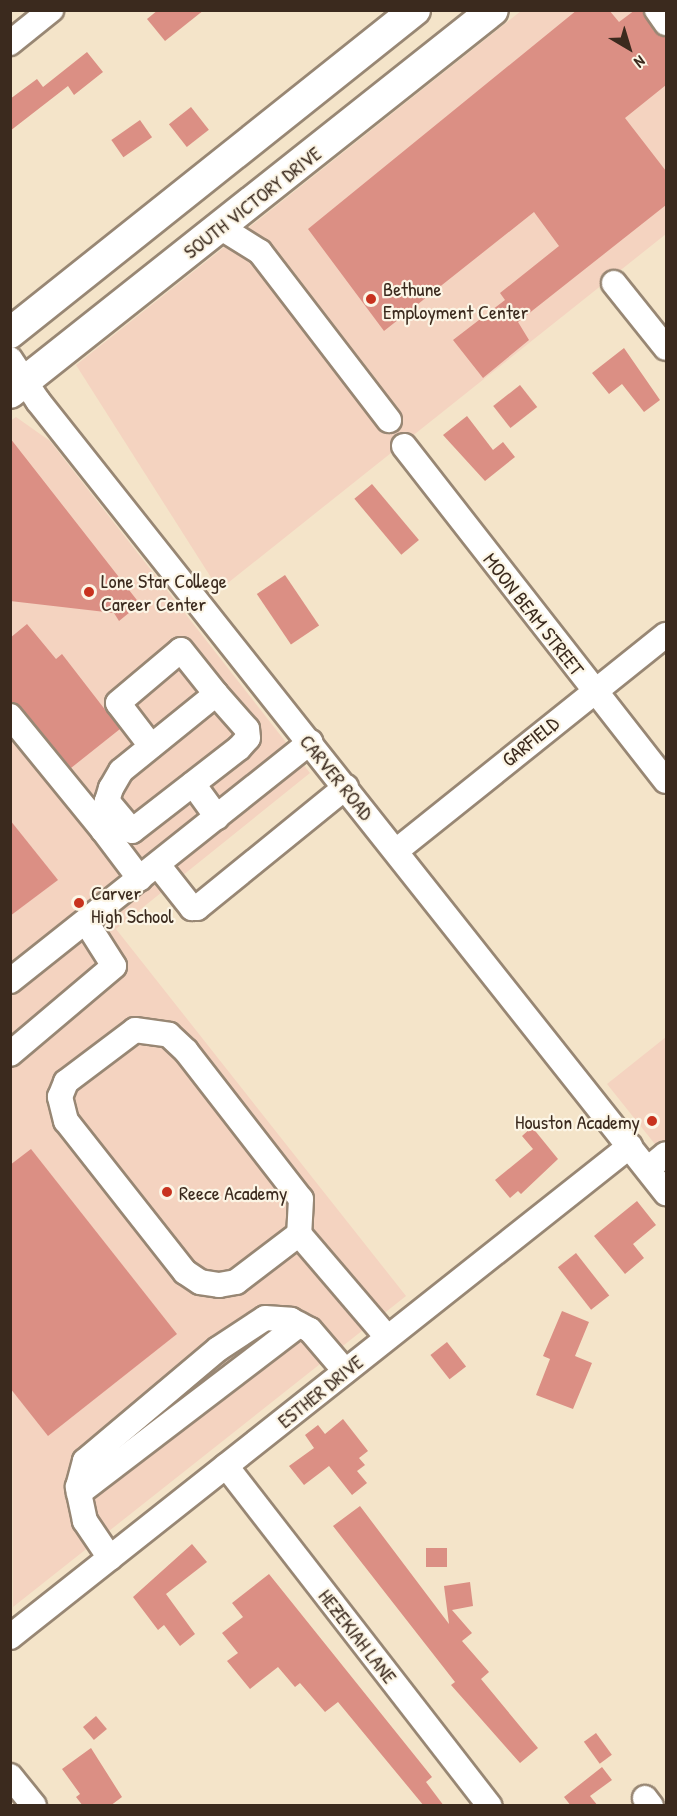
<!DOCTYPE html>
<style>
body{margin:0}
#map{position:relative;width:677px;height:1816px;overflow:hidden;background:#f4e4c9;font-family:"Patrick Hand",sans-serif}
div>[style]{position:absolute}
.built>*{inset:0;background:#f4d3c0}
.building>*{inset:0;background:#db8f84;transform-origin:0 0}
.roads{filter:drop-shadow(2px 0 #988774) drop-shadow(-2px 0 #988774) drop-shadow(0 2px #988774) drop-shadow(0 -2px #988774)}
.minor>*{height:24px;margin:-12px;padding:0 12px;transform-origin:12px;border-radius:12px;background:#fff}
.major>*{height:30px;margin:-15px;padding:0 15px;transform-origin:15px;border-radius:15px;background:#fff}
.dots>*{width:16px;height:16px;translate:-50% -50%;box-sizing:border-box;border:3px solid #fcf5e5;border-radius:50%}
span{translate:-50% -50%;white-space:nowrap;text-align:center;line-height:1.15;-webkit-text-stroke:4.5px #fcf5e5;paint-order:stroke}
.street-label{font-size:20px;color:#3b2a1e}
.poi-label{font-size:20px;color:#3b2a1e}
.left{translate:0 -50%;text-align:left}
.right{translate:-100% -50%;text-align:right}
.frame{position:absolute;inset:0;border:12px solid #3b2a1e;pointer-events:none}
.north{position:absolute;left:599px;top:18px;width:60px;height:60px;-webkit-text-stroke:4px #fcf5e5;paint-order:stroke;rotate:142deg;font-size:16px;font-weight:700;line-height:24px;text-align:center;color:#3b2a1e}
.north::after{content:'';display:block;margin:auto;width:21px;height:27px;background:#3b2a1e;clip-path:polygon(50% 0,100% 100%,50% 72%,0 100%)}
</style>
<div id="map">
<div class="built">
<div style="clip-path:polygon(521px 11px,666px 11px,666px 234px,219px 590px,76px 365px)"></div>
<div style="clip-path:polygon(16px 417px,50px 441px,310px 773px,116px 929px,406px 1296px,13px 1607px,10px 421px)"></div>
<div style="clip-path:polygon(666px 1037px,666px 1158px,607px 1084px)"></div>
</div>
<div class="building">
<div style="clip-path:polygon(158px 10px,204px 10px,165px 41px,147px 19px)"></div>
<div style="clip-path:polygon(577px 10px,609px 10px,619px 22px,635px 10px,643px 10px,654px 31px,666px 38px,666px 85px,625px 118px,666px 171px,666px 205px,518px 322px,529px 340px,483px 378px,453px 340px,505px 300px,500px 293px,559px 246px,534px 212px,384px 331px,308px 229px)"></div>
<div style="clip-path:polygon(87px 52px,103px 72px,74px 95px,68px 86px,10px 131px,10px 99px,37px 79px,43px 87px)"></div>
<div style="left:191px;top:107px;width:29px;height:28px;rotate:52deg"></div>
<div style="left:140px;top:120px;width:21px;height:35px;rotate:55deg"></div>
<div style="clip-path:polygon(624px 348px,660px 400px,644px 412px,622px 384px,609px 394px,592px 373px)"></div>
<div style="left:520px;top:385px;width:28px;height:34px;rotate:52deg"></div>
<div style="clip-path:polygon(467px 416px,493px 450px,503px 442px,515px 457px,485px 481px,443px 435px)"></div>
<div style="clip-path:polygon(10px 438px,140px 604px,119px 621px,114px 613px,10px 601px)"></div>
<div style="left:372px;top:484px;width:73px;height:23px;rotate:50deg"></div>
<div style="left:285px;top:575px;width:61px;height:34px;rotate:56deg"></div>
<div style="clip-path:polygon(27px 624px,56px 659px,62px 654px,120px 729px,71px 768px,21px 707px,10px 702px,10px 638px)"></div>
<div style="clip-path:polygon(10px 820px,58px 880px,10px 916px)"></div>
<div style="clip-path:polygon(532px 1127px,558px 1159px,521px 1194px,518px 1191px,510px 1198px,495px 1180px,533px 1149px,522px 1136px)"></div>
<div style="clip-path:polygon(31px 1149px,177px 1334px,48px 1436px,10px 1388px,10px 1165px)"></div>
<div style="clip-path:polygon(637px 1201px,656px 1225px,633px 1244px,644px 1258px,625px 1274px,594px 1236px)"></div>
<div style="left:576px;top:1253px;width:54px;height:23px;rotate:52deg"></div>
<div style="clip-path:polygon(562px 1311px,589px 1322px,575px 1356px,592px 1363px,573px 1409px,536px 1395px,550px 1359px,543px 1356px)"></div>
<div style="left:447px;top:1342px;width:31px;height:21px;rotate:52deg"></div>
<div style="clip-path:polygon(343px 1419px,368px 1451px,359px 1458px,365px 1465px,357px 1471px,367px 1483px,352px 1495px,329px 1466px,304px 1485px,289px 1466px,314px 1448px,305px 1435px,318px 1425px,325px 1434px)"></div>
<div style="clip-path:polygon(360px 1506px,449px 1624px,444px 1586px,470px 1582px,473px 1606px,452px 1610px,472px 1633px,462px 1641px,489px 1672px,481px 1679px,538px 1748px,520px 1763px,451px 1685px,455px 1682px,333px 1526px)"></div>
<div style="clip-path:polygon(192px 1544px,207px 1562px,166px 1594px,195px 1634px,180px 1646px,164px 1625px,158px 1630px,133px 1597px)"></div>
<div style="left:447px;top:1548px;width:19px;height:21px;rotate:90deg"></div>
<div style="clip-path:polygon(269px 1574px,432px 1777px,426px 1782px,444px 1806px,424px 1806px,338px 1702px,325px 1712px,300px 1683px,295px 1687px,278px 1667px,250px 1689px,227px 1661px,238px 1653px,222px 1633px,243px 1617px,232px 1603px)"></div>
<div style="left:96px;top:1716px;width:17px;height:17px;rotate:50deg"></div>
<div style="left:596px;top:1733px;width:27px;height:15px;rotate:54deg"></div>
<div style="clip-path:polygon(91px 1748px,122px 1797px,110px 1806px,83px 1806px,76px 1797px,80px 1794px,62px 1769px)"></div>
<div style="clip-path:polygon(602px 1767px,612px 1780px,590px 1796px,598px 1806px,571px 1806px,564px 1797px)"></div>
</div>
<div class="roads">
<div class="minor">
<div style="left:657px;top:10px;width:16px;rotate:55deg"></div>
<div style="left:10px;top:43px;width:53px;rotate:-38.8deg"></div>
<div style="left:220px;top:227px;width:47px;rotate:32deg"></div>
<div style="left:260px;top:252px;width:212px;rotate:52.5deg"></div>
<div style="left:614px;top:283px;width:83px;rotate:51.3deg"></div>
<div style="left:10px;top:359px;width:50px;rotate:56.3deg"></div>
<div style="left:38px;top:401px;width:1011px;rotate:51.59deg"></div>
<div style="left:404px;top:446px;width:425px;rotate:52deg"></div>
<div style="left:10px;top:716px;width:147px;rotate:50.8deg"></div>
<div style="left:151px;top:746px;width:54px;rotate:-127.5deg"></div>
<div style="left:118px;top:703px;width:82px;rotate:-40.1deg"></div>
<div style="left:181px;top:650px;width:56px;rotate:51.5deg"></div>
<div style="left:193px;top:784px;width:41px;rotate:54deg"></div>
<div style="left:107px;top:801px;width:39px;rotate:50deg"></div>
<div style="left:132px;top:831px;width:135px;rotate:-37.8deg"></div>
<div style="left:239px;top:748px;width:13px;rotate:-48deg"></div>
<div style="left:248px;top:738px;width:9px;rotate:-96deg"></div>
<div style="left:247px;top:729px;width:47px;rotate:-131.5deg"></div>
<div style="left:216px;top:694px;width:122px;rotate:141deg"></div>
<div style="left:121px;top:771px;width:20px;rotate:120deg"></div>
<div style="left:111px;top:788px;width:14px;rotate:107deg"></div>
<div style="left:107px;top:801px;width:13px;rotate:108deg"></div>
<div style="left:103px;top:813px;width:17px;rotate:90deg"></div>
<div style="left:103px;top:830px;width:61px;rotate:52.9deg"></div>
<div style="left:396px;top:851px;width:346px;rotate:-38.7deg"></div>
<div style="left:158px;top:865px;width:55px;rotate:51.7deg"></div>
<div style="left:192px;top:908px;width:5px"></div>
<div style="left:197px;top:908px;width:192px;rotate:-39.1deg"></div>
<div style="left:10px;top:981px;width:384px;rotate:-38.5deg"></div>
<div style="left:10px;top:1054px;width:136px;rotate:-40.2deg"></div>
<div style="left:114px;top:966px;width:52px;rotate:-122.5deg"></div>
<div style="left:648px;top:1169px;width:23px;rotate:-40deg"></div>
<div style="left:299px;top:1234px;width:79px;rotate:142.7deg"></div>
<div style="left:236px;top:1282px;width:17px;rotate:170deg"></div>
<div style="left:219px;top:1285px;width:19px;rotate:-171deg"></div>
<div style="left:200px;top:1282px;width:18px;rotate:-146deg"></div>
<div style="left:185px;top:1272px;width:192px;rotate:-128.2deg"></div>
<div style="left:66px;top:1121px;width:25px;rotate:-104deg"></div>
<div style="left:60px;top:1097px;width:16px;rotate:-68deg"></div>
<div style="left:66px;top:1082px;width:86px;rotate:-37deg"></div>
<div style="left:135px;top:1030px;width:34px;rotate:8deg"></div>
<div style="left:169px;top:1035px;width:23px;rotate:43deg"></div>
<div style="left:186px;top:1051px;width:187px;rotate:52.2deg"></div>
<div style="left:301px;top:1199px;width:35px;rotate:93deg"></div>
<div style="left:299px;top:1234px;width:135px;rotate:49.5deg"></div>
<div style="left:226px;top:1466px;width:430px;rotate:52.2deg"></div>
<div style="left:79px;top:1493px;width:277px;rotate:-37.4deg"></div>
<div style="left:110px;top:1558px;width:45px;rotate:-124deg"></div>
<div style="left:85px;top:1521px;width:35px;rotate:-102deg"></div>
<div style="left:78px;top:1487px;width:27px;rotate:-75deg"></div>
<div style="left:85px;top:1461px;width:174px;rotate:-40.1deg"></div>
<div style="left:218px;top:1349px;width:56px;rotate:-33.4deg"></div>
<div style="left:265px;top:1318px;width:26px;rotate:4deg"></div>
<div style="left:291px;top:1320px;width:21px;rotate:28deg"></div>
<div style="left:310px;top:1330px;width:54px;rotate:49.5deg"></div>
<div style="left:10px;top:1637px;width:791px;rotate:-38.38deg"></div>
<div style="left:10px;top:1776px;width:38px;rotate:51deg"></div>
<div style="left:645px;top:1798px;width:10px;rotate:53deg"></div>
</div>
<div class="major">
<div style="left:10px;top:333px;width:518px;rotate:-38.57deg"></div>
<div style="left:10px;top:393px;width:616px;rotate:-38.41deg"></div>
</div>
</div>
<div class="dots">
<div style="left:371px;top:299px;background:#c8321e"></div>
<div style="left:89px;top:592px;background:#c8321e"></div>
<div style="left:79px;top:903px;background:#c8321e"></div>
<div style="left:652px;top:1121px;background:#c8321e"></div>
<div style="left:167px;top:1192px;background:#c8321e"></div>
</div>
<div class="street-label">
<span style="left:252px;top:202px;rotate:-38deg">SOUTH VICTORY DRIVE</span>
<span style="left:534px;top:614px;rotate:52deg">MOON BEAM STREET</span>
<span style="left:530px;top:741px;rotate:-39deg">GARFIELD</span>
<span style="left:337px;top:777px;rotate:51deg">CARVER ROAD</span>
<span style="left:320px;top:1391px;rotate:-39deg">ESTHER DRIVE</span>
<span style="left:358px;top:1636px;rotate:52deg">HEZEKIAH LANE</span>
</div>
<div class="poi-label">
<span class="left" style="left:383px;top:300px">Bethune<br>Employment Center</span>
<span class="left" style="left:101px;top:592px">Lone Star College<br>Career Center</span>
<span class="left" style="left:91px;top:904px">Carver<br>High School</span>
<span class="right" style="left:640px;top:1121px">Houston Academy</span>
<span class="left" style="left:179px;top:1192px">Reece Academy</span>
</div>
<div class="frame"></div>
<div class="north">N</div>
</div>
